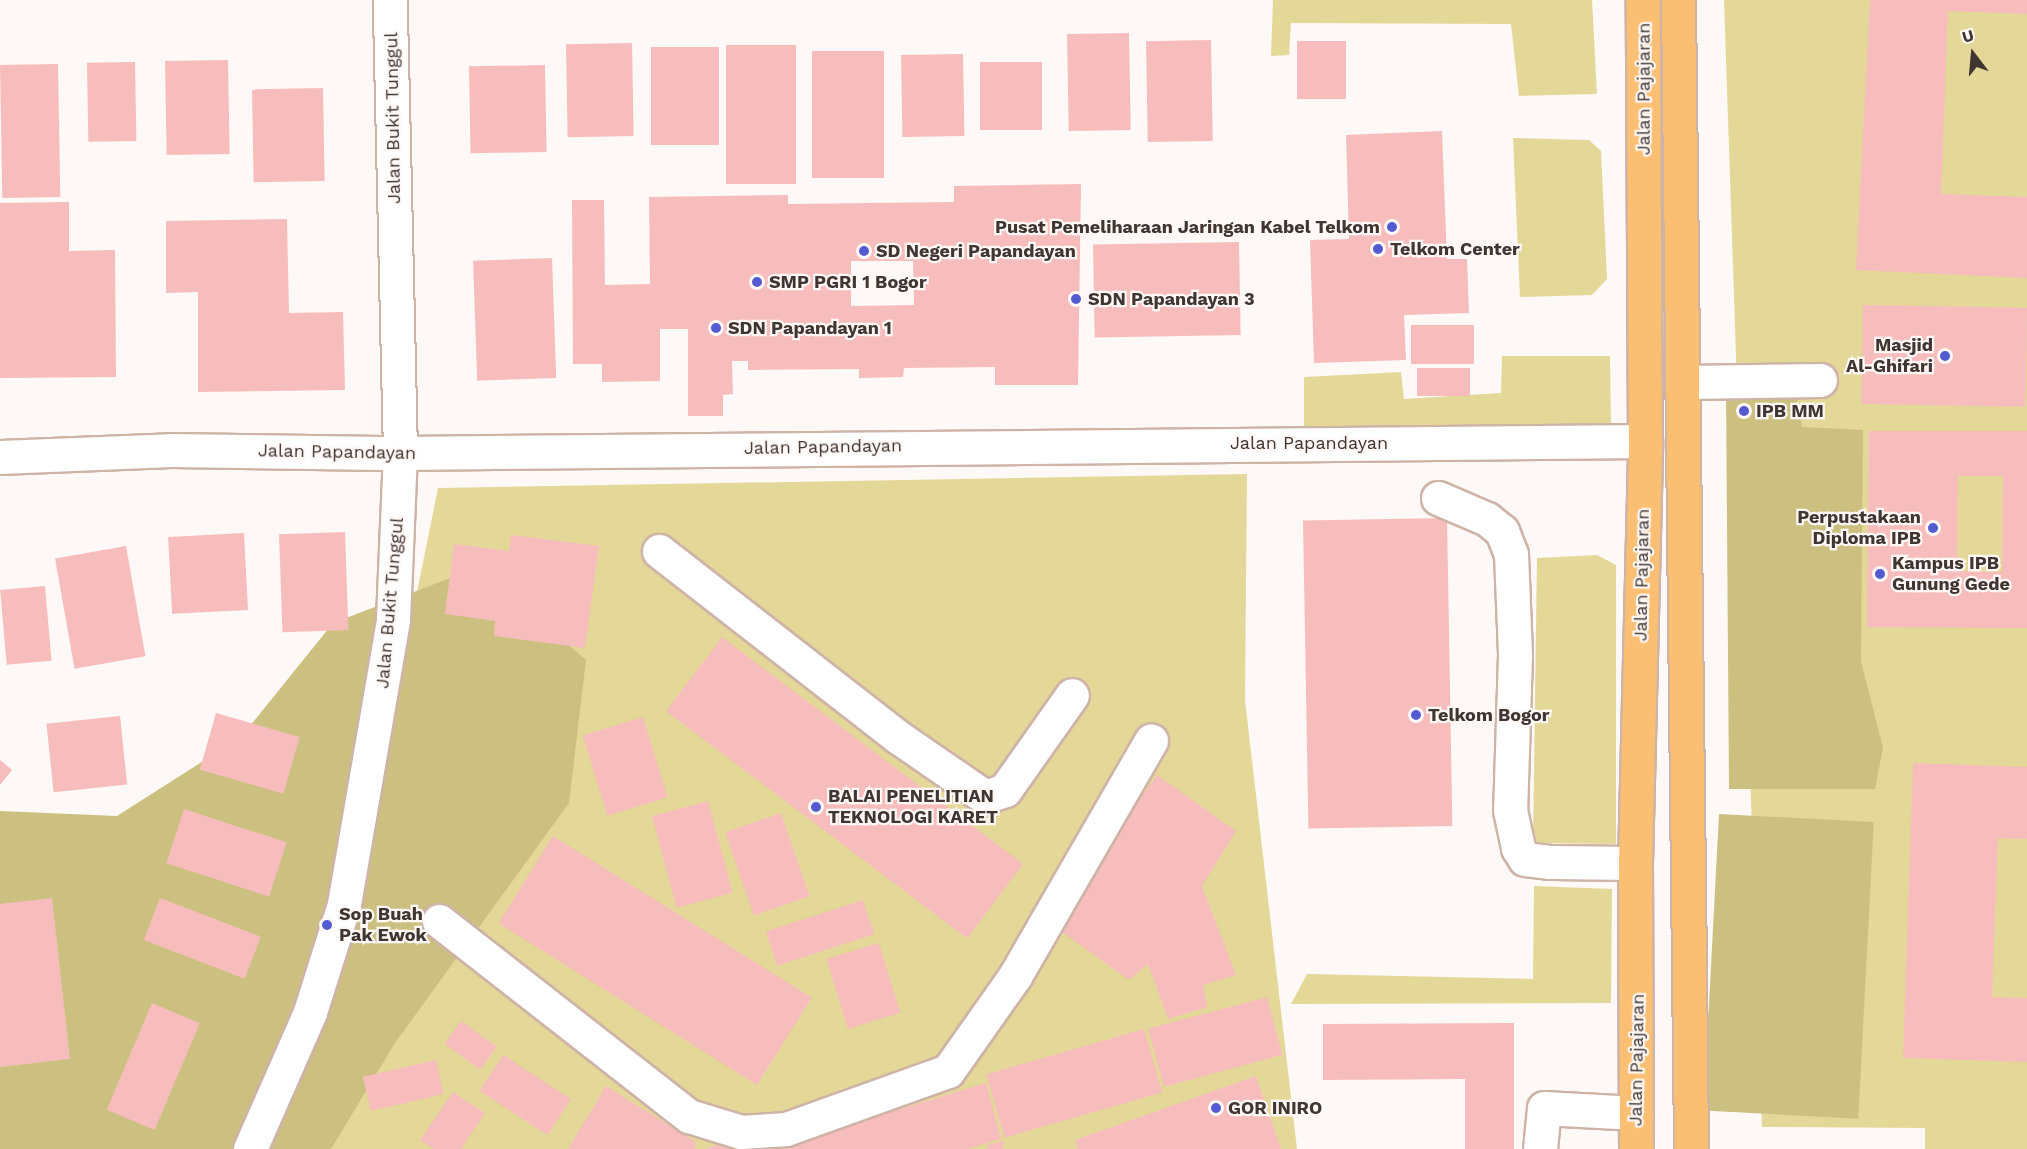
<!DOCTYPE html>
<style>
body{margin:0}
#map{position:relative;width:2027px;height:1149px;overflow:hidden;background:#fef8f6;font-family:"Work Sans",sans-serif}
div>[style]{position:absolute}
.green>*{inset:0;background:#e4d898}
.forest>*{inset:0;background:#ccc080;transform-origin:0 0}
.building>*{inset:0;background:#f7bdbc;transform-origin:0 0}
.roads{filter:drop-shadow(2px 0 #ceb3a7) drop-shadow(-2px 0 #ceb3a7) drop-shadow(0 2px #ceb3a7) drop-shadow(0 -2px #ceb3a7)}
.minor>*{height:33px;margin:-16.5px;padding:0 16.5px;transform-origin:16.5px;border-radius:16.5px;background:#fff}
.highway>*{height:33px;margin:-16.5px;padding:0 16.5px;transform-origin:16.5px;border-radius:16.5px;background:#fabf73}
.dots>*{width:16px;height:16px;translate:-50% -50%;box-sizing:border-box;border:3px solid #fef8f6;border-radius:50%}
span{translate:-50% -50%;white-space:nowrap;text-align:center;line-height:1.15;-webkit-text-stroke:4.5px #fef8f6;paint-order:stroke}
.street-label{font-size:18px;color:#403530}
.poi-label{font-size:18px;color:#403530;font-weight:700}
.right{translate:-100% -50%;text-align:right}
.left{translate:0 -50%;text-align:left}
.north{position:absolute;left:1943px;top:24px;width:60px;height:60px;-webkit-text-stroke:4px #fef8f6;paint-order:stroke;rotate:344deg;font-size:16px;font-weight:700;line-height:24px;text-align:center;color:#403530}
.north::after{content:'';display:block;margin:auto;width:21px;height:27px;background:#403530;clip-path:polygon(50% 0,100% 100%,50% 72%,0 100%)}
</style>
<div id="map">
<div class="green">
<div style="clip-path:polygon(1273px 0,1592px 0,1597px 94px,1519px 96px,1511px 24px,1291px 23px,1289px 55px,1271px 56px)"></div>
<div style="clip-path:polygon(1724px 0,2027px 0,2027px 1149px,1925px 1149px,1925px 1128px,1762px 1127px)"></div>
<div style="clip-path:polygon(1513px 138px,1589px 140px,1601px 151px,1607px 279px,1592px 295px,1520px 297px)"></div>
<div style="clip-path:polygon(1502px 356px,1610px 356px,1611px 426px,1304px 428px,1304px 377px,1401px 372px,1404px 399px,1501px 393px)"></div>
<div style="clip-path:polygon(1247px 474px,1245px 700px,1297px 1149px,262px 1149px,400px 676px,438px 488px)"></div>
<div style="clip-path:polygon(1597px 555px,1616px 565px,1616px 844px,1533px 843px,1537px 558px)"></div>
<div style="clip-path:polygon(1534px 886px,1612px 889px,1611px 1003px,1291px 1004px,1307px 974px,1533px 979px)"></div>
</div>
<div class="forest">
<div style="clip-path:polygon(1726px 390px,1795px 390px,1802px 427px,1863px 430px,1861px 661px,1883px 748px,1875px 789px,1729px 789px)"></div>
<div style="clip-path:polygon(479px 567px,586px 660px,569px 803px,395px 1043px,331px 1149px,0 1149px,0 811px,117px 816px,241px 737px,333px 623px)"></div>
<div style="left:1719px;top:814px;width:155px;height:297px;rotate:3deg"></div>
</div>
<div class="building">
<div style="clip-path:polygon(1870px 0,2027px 0,2027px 14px,1948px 11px,1941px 194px,2027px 197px,2027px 278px,1856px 270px)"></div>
<div style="left:1129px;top:33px;width:97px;height:62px;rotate:89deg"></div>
<div style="left:1211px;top:40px;width:101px;height:65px;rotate:89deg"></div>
<div style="left:1297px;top:41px;width:49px;height:58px"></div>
<div style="left:632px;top:43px;width:93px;height:66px;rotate:89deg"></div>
<div style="left:726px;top:45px;width:70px;height:139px"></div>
<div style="left:719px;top:47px;width:98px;height:68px;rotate:90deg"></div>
<div style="left:812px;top:51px;width:72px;height:127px"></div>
<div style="left:963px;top:54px;width:82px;height:62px;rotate:89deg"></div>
<div style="left:228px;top:60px;width:94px;height:63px;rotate:89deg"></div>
<div style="left:135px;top:62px;width:79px;height:48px;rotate:89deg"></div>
<div style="left:980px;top:62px;width:62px;height:68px"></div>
<div style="left:58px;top:64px;width:133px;height:58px;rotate:89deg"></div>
<div style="left:545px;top:65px;width:87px;height:76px;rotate:89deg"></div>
<div style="left:323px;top:88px;width:93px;height:71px;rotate:89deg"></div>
<div style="clip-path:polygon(1442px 131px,1447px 259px,1467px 259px,1469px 313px,1404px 315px,1406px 360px,1314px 363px,1310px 240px,1349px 239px,1346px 135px)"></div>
<div style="clip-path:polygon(evenodd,1081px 184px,1078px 385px,995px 385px,995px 367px,904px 368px,903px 377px,859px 378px,859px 369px,748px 370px,748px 361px,732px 361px,733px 394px,723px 395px,723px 416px,688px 416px,688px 329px,660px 329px,660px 381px,602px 382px,602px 364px,573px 364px,572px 200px,604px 200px,605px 285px,650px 284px,649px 197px,788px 195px,788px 204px,954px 202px,954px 186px,1081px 184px,851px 261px,913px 261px,914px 305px,851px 306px,851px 261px)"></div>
<div style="clip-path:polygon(69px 202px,69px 251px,115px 250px,116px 377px,0 378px,0 203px)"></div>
<div style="clip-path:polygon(287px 219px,289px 313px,343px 312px,345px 390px,198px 392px,198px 292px,166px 293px,166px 221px)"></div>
<div style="left:1239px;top:242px;width:93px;height:146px;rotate:89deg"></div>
<div style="left:552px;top:258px;width:120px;height:79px;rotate:88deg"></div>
<div style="left:1863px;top:305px;width:164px;height:99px;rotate:1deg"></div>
<div style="left:1411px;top:325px;width:63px;height:39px"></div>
<div style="left:1417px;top:368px;width:53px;height:28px"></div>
<div style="clip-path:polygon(evenodd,1869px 431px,2027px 431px,2027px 628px,1867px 627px,1869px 431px,1958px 476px,2003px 476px,2002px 572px,1957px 571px,1958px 476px)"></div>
<div style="left:1447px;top:518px;width:308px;height:144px;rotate:89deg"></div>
<div style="left:345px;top:532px;width:98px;height:66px;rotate:88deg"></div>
<div style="left:244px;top:533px;width:77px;height:76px;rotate:87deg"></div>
<div style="clip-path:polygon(511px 535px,599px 546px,585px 648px,494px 636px,495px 621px,445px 614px,454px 544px,509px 551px)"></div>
<div style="left:126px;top:546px;width:112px;height:72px;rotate:80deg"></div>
<div style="left:45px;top:586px;width:75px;height:45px;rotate:85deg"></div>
<div style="left:722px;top:637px;width:377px;height:93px;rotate:37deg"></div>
<div style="left:216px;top:713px;width:87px;height:59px;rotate:16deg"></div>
<div style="left:120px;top:716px;width:69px;height:74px;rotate:84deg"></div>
<div style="left:643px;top:717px;width:84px;height:63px;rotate:73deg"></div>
<div style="clip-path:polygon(0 760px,12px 770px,0 785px)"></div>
<div style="clip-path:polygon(1913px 763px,2027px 767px,2027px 839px,1998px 838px,1992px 997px,2027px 998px,2027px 1062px,1903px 1058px)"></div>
<div style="clip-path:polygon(1157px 775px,1236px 831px,1202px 886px,1236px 975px,1203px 985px,1207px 1007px,1168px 1019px,1148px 964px,1129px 980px,1051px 924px)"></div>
<div style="left:708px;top:801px;width:95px;height:58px;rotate:75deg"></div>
<div style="left:184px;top:809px;width:108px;height:57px;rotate:18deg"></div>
<div style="left:781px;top:813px;width:88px;height:59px;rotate:71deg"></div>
<div style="left:553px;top:836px;width:305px;height:103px;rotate:32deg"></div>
<div style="clip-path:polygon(52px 898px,70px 1059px,0 1067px,0 904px)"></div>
<div style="left:160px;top:898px;width:108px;height:45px;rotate:21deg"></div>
<div style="left:863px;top:900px;width:36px;height:102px;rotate:72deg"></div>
<div style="left:879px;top:943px;width:73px;height:55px;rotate:73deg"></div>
<div style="left:1267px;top:997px;width:60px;height:123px;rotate:75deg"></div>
<div style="left:152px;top:1003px;width:52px;height:116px;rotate:23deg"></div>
<div style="left:461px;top:1021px;width:44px;height:28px;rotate:36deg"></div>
<div style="clip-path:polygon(1514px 1023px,1514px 1149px,1465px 1149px,1465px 1079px,1323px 1080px,1323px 1024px)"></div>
<div style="left:1144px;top:1029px;width:66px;height:164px;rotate:74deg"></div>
<div style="left:503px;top:1055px;width:81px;height:43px;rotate:33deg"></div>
<div style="left:436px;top:1060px;width:35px;height:75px;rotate:77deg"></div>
<div style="clip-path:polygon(1256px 1076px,1281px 1149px,1078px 1149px,1075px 1140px)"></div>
<div style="clip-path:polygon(986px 1083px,1001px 1139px,966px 1149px,769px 1149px)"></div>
<div style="clip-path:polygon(606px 1086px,696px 1142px,694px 1149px,568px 1149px)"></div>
<div style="clip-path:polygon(453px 1092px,485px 1113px,461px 1149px,434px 1149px,420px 1140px)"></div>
<div style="clip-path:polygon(1004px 1141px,1003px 1149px,987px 1149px,988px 1145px)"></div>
<div style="clip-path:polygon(727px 1142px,728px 1149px,707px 1149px,707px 1148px)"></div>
</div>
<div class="roads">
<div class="minor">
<div style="left:1686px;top:382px;width:134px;rotate:-0.9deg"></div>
<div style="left:0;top:457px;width:171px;rotate:-2.3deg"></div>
<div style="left:171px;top:450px;width:229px;rotate:0.8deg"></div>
<div style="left:400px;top:453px;width:1245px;rotate:-0.55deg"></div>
<div style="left:1438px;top:498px;width:53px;rotate:23.2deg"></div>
<div style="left:1487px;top:519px;width:19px;rotate:39deg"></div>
<div style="left:1502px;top:531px;width:25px;rotate:69deg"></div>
<div style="left:1511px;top:554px;width:101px;rotate:87.7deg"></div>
<div style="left:1515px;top:655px;width:155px;rotate:91.8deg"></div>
<div style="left:1510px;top:810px;width:39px;rotate:78deg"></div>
<div style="left:1518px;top:848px;width:13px;rotate:58deg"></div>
<div style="left:1525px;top:859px;width:24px;rotate:7deg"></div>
<div style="left:1549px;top:862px;width:86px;rotate:0.7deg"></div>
<div style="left:659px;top:551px;width:303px;rotate:37.9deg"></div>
<div style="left:898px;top:737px;width:106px;rotate:34.6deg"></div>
<div style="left:985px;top:797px;width:21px;rotate:-19deg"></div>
<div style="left:1005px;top:790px;width:116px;rotate:-54.8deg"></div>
<div style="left:439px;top:921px;width:317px;rotate:38deg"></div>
<div style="left:689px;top:1116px;width:54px;rotate:17.1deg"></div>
<div style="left:741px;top:1132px;width:45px;rotate:-3.8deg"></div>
<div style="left:786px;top:1129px;width:172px;rotate:-19.7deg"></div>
<div style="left:948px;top:1071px;width:116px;rotate:-54.8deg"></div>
<div style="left:1015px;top:976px;width:272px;rotate:-60deg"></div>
<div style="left:250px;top:1149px;width:150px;rotate:-66.3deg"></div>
<div style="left:310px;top:1012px;width:113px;rotate:-72.5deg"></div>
<div style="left:344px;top:904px;width:289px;rotate:-80.2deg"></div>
<div style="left:393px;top:619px;width:166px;rotate:-87.6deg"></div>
<div style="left:400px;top:453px;width:453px;rotate:-91.3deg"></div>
<div style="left:1540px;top:1149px;width:41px;rotate:-84.4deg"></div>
<div style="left:1544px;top:1108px;width:92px;rotate:3.1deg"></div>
</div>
<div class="highway">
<div style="left:1678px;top:0;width:1149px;rotate:89.35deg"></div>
<div style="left:1636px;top:1149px;width:286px;rotate:-90.2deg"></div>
<div style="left:1635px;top:863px;width:422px;rotate:-88.6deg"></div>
<div style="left:1645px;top:441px;width:441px;rotate:-90.3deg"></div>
</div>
</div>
<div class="dots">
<div style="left:1392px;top:227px;background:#545bd1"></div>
<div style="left:1378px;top:249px;background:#545bd1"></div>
<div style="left:864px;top:251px;background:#545bd1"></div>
<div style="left:757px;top:282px;background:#545bd1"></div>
<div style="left:1076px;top:299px;background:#545bd1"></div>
<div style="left:716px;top:328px;background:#545bd1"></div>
<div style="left:1945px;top:356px;background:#545bd1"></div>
<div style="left:1744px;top:411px;background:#545bd1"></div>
<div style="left:1933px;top:528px;background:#545bd1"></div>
<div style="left:1880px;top:574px;background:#545bd1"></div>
<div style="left:1416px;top:715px;background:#545bd1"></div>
<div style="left:816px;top:807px;background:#545bd1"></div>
<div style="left:327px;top:925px;background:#545bd1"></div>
<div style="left:1216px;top:1108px;background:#545bd1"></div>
</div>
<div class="street-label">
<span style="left:1644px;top:89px;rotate:-90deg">Jalan Pajajaran</span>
<span style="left:393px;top:118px;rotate:-91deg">Jalan Bukit Tunggul</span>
<span style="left:1309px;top:443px">Jalan Papandayan</span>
<span style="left:823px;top:447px;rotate:-1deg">Jalan Papandayan</span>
<span style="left:337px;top:452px;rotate:1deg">Jalan Papandayan</span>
<span style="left:1642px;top:575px;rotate:-89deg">Jalan Pajajaran</span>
<span style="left:390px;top:603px;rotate:-85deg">Jalan Bukit Tunggul</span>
<span style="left:1637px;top:1060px;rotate:-89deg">Jalan Pajajaran</span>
</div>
<div class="poi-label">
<span class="right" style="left:1380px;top:227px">Pusat Pemeliharaan Jaringan Kabel Telkom</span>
<span class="left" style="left:1390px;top:249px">Telkom Center</span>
<span class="left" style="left:876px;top:251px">SD Negeri Papandayan</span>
<span class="left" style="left:769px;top:282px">SMP PGRI 1 Bogor</span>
<span class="left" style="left:1088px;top:299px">SDN Papandayan 3</span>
<span class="left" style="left:728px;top:328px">SDN Papandayan 1</span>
<span class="right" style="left:1933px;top:356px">Masjid<br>Al-Ghifari</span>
<span class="left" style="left:1756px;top:411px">IPB MM</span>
<span class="right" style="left:1921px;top:528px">Perpustakaan<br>Diploma IPB</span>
<span class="left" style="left:1892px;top:574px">Kampus IPB<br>Gunung Gede</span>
<span class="left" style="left:1428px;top:715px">Telkom Bogor</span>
<span class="left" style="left:828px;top:807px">BALAI PENELITIAN<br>TEKNOLOGI KARET</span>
<span class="left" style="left:339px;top:925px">Sop Buah<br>Pak Ewok</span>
<span class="left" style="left:1228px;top:1108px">GOR INIRO</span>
</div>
<div class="north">U</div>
</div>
